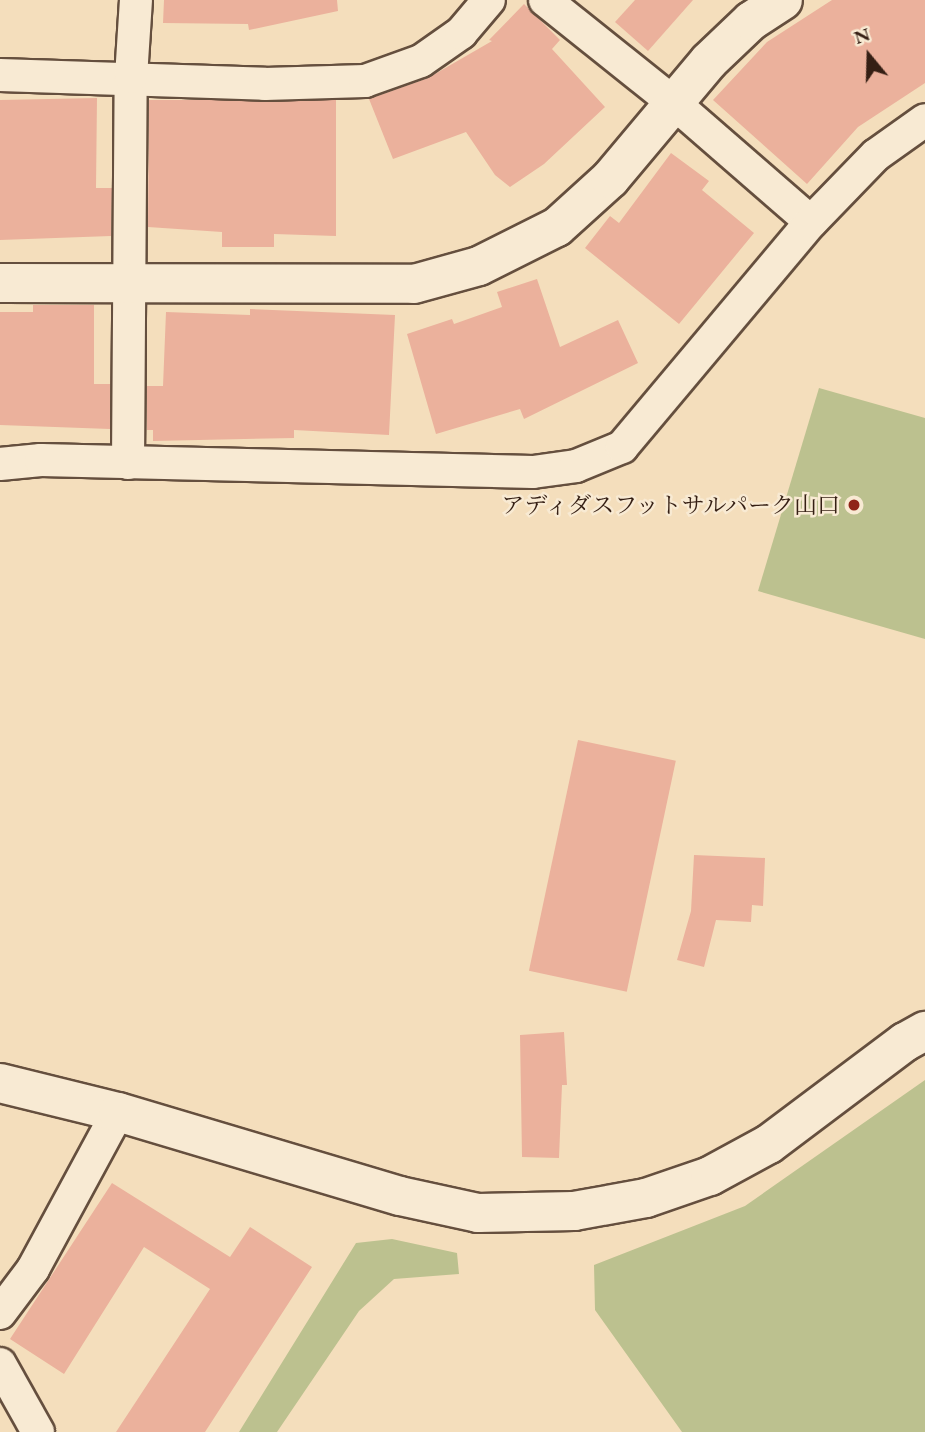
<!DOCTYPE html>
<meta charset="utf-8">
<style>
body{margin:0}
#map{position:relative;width:925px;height:1432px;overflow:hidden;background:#f4debc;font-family:"EB Garamond","Noto Serif JP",serif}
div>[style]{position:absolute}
.green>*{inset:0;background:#bcc18f}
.building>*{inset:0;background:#ebb19c;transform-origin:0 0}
.roads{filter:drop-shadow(2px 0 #654f3e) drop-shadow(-2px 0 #654f3e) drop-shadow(0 2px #654f3e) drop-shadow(0 -2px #654f3e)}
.street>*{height:32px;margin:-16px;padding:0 16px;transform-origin:16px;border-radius:16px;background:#f8ead3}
.secondary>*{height:38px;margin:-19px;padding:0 19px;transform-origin:19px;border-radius:19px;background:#f8ead3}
.dots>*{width:19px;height:19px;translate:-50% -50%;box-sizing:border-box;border:4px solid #f8ead3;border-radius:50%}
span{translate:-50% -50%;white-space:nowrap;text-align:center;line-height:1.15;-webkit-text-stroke:5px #f8ead3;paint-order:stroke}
.poi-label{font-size:23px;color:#351f14}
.right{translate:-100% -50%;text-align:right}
.north{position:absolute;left:834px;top:21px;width:70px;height:70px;-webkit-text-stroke:5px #f8ead3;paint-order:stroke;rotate:341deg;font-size:19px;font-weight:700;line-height:28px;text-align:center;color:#351f14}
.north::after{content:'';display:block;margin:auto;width:24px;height:32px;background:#351f14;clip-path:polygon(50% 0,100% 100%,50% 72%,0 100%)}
</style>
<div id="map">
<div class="green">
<div style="clip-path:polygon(819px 388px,925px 418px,925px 639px,758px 591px)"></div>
<div style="clip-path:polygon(925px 1080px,925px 1432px,682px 1432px,595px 1310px,594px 1265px,745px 1206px)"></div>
<div style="clip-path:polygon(392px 1239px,457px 1253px,459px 1274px,394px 1279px,359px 1311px,277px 1432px,239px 1432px,356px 1243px)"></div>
</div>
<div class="building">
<div style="clip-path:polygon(164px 0,337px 0,338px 11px,249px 30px,248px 24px,163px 23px)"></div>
<div style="clip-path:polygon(635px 0,693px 0,648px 51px,615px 22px)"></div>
<div style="clip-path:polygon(832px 0,925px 0,925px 83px,858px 127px,807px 184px,713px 100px,767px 42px)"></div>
<div style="clip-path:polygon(524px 4px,560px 40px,552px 49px,605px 107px,544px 164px,510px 187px,495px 175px,466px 132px,393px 159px,369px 99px,428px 78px,492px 41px,489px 40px)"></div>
<div style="clip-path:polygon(97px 98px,96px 188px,112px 188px,111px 236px,0 240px,0 100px)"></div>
<div style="clip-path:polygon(149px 100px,336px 100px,336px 236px,274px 234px,274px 247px,222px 247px,222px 232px,148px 227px)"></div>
<div style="clip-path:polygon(671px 153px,709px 181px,702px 190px,754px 233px,679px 324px,585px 248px,610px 216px,619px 223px)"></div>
<div style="clip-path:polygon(537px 279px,560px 347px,618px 320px,638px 363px,524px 419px,520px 409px,436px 434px,407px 334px,452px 319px,454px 324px,502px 307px,497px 292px)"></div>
<div style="clip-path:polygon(33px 305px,94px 305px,94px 384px,110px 384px,110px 429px,0 425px,0 312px,33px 312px)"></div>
<div style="clip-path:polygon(250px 309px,395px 315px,389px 435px,294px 430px,294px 438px,153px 441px,153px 430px,147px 430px,147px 386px,163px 386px,166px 312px,250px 315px)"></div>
<div style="left:578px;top:740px;width:100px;height:236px;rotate:12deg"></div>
<div style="clip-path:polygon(694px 855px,765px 858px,763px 906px,752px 905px,751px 922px,716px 920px,704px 967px,677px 960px,691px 911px)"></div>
<div style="clip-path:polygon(564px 1032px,567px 1085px,562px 1085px,559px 1158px,522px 1157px,520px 1035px)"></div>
<div style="clip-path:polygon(112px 1183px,230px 1257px,250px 1227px,312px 1267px,205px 1432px,116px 1432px,210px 1289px,144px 1247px,64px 1374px,10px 1339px)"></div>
</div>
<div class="roads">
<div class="street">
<div style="left:545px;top:0;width:165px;rotate:38.6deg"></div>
<div style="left:674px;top:103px;width:181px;rotate:41deg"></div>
<div style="left:0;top:75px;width:265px;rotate:1.9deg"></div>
<div style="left:265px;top:84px;width:100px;rotate:-1.7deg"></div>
<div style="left:365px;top:81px;width:59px;rotate:-19.7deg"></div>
<div style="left:421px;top:61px;width:49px;rotate:-35deg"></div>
<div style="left:461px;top:33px;width:43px;rotate:-49.7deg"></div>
<div style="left:128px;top:463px;width:386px;rotate:-89.6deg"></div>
<div style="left:131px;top:77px;width:77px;rotate:-86.3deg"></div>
<div style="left:0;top:464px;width:41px;rotate:-5.6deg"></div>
<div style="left:41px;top:460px;width:492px;rotate:1.4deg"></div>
<div style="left:533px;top:472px;width:43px;rotate:-7.9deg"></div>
<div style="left:576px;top:466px;width:50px;rotate:-22.4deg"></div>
<div style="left:622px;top:447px;width:294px;rotate:-50deg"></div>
<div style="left:811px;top:222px;width:93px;rotate:-45.9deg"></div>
<div style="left:876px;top:155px;width:60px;rotate:-35.5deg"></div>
<div style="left:0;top:1313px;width:55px;rotate:-53.1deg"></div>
<div style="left:33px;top:1269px;width:179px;rotate:-61.6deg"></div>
<div style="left:0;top:1364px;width:78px;rotate:60.8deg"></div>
</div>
<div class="secondary">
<div style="left:0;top:283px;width:414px;rotate:0.1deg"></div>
<div style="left:414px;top:284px;width:67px;rotate:-15.5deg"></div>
<div style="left:479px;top:266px;width:87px;rotate:-26.6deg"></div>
<div style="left:557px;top:227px;width:72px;rotate:-42.2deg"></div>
<div style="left:610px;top:179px;width:154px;rotate:-50deg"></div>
<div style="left:709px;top:61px;width:58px;rotate:-43.6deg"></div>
<div style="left:751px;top:21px;width:38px;rotate:-33deg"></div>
<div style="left:0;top:1083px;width:122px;rotate:13.8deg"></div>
<div style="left:118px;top:1112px;width:294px;rotate:16.6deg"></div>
<div style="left:400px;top:1196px;width:80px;rotate:12.3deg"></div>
<div style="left:478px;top:1213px;width:96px;rotate:-1.2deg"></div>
<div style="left:574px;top:1211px;width:73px;rotate:-10.2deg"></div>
<div style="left:646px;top:1198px;width:68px;rotate:-19deg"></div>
<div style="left:710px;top:1176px;width:67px;rotate:-28.5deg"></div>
<div style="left:769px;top:1144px;width:170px;rotate:-36.9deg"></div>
<div style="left:905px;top:1042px;width:23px;rotate:-29deg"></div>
</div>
</div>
<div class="dots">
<div style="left:854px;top:505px;background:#8f2418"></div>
</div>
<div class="poi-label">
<span class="right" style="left:840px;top:505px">アディダスフットサルパーク山口</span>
</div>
<div class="north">N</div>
</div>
